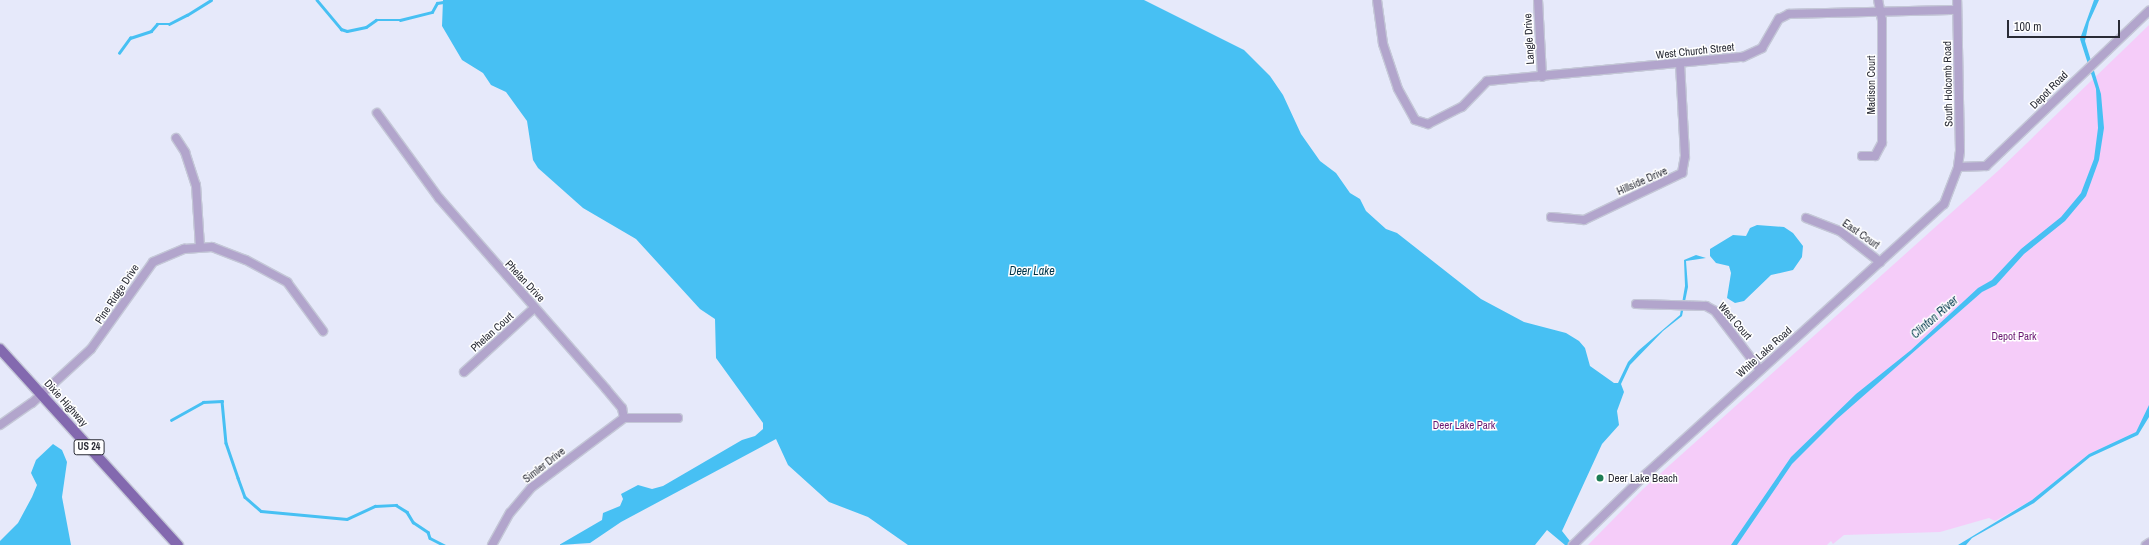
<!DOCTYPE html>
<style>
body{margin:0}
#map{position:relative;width:2149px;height:545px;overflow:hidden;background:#e6e9fa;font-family:"Archivo Narrow",sans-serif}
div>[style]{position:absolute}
.green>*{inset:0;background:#f5ccf9}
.water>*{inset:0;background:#47c0f3}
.stream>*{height:2.5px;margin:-1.25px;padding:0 1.25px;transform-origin:1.25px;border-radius:1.25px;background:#47c0f3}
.roads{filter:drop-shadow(1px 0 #c4c7d7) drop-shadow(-1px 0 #c4c7d7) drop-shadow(0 1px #c4c7d7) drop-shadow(0 -1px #c4c7d7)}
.minor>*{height:8px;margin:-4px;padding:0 4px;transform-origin:4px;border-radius:4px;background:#b2a5cc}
.major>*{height:10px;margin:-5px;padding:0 5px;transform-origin:5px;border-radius:5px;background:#8369af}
.dots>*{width:11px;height:11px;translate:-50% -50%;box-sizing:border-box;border:2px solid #fff;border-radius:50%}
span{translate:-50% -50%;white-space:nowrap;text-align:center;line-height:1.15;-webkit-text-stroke:3px #fff;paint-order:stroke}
.shield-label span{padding:1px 3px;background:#fff;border:1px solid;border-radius:3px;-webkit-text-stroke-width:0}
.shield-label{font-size:10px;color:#292b35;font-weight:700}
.street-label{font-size:11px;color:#292b35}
.park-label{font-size:11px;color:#6a1873}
.poi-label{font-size:11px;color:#292b35}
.left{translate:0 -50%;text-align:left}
.water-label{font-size:12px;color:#00364a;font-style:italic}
.scale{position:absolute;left:2007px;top:20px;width:113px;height:18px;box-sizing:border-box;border:2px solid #292b35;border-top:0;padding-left:5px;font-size:12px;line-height:14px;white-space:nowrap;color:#292b35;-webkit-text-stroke:3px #fff;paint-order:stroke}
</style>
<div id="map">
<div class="green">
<div style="clip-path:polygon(2149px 25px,2149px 410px,2136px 432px,2089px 454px,2032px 500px,1995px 521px,1989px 518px,1940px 532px,1844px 535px,1833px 544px,1831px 541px,1827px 545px,1588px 545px,1643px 489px,1999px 170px)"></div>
</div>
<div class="water">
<div style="clip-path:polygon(443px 0,1144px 0,1244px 50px,1270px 76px,1283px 95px,1301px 134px,1320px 161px,1336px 173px,1350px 193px,1360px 199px,1366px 211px,1386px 229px,1397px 233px,1481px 299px,1524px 322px,1566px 333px,1579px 341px,1585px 348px,1590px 366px,1614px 383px,1618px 383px,1628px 362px,1638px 351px,1680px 315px,1685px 286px,1684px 260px,1696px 255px,1706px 258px,1686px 261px,1688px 287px,1682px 316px,1663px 331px,1630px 365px,1621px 384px,1624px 392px,1617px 411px,1619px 425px,1602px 444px,1562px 531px,1573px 545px,1565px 545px,1547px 530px,1535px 545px,908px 545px,868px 517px,829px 502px,788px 465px,776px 439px,621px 522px,590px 543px,559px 545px,602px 520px,603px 513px,620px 506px,623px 499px,621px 494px,638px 485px,652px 489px,663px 486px,742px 440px,755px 436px,763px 429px,763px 423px,716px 358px,715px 319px,700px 309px,636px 239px,583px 208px,538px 168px,533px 160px,527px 121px,506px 92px,491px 85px,483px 73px,462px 60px,442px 26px)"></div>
<div style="clip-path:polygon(2094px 0,2099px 0,2089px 22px,2085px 41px,2101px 94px,2104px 128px,2099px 160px,2086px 196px,2065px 221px,2024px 254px,1996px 285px,1982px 292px,1837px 419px,1792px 464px,1737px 545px,1731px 545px,1791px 457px,1856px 394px,1911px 350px,1978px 288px,1992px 280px,2021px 249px,2061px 217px,2081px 193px,2094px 159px,2098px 128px,2096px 89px,2080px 39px)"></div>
<div style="clip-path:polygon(1757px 225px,1784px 227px,1793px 233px,1803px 246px,1802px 257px,1793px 270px,1771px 275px,1744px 301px,1735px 303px,1727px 298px,1731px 273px,1729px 266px,1716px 263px,1710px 256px,1710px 249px,1733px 235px,1746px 236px,1750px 228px)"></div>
<div style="clip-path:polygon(2149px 405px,2149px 417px,2138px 435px,2090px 457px,2034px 503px,1972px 538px,1966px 545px,1958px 545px,2032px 500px,2089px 454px,2136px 432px)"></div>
<div style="clip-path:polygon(53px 444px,62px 450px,67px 462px,62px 497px,71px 545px,0 545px,0 541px,18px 523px,32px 497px,37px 485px,31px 473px,36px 460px)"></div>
</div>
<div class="stream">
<div style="left:317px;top:0;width:38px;rotate:50deg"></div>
<div style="left:341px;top:29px;width:6px;rotate:18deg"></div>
<div style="left:347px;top:31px;width:19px;rotate:-12deg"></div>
<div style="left:366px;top:27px;width:12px;rotate:-35deg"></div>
<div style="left:376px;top:20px;width:24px"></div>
<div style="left:400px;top:20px;width:33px;rotate:-14deg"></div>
<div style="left:432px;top:12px;width:10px;rotate:-61deg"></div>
<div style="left:437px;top:3px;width:6px;rotate:-9deg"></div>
<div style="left:119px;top:53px;width:19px;rotate:-54deg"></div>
<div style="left:130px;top:38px;width:22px;rotate:-18deg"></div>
<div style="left:151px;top:31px;width:9px;rotate:-49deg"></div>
<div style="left:157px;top:24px;width:12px"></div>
<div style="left:169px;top:24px;width:20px;rotate:-27deg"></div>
<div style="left:187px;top:15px;width:28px;rotate:-32deg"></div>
<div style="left:171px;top:420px;width:37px;rotate:-29deg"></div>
<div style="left:203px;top:402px;width:19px;rotate:-3deg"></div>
<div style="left:222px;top:401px;width:42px;rotate:84.6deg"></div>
<div style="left:226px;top:443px;width:37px;rotate:71deg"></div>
<div style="left:238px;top:478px;width:20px;rotate:70deg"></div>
<div style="left:245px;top:497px;width:21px;rotate:41deg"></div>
<div style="left:261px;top:511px;width:86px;rotate:5.3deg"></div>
<div style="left:347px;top:519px;width:31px;rotate:-25deg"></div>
<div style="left:375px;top:506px;width:21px;rotate:-3deg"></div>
<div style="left:396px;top:505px;width:13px;rotate:32deg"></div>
<div style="left:407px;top:512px;width:12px;rotate:59deg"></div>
<div style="left:413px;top:522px;width:18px;rotate:34deg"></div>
<div style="left:428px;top:532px;width:6px;rotate:72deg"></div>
<div style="left:430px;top:538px;width:16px;rotate:27deg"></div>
</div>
<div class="roads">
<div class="minor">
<div style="left:1377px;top:0;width:44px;rotate:82.2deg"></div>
<div style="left:1383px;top:44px;width:47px;rotate:71.6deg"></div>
<div style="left:1398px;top:89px;width:35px;rotate:61deg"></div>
<div style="left:1415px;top:120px;width:14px;rotate:17deg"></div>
<div style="left:1428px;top:124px;width:38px;rotate:-27deg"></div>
<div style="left:1462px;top:107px;width:36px;rotate:-46deg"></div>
<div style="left:1487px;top:81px;width:257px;rotate:-5.4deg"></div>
<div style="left:1743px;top:57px;width:21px;rotate:-25deg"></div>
<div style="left:1762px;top:48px;width:34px;rotate:-60deg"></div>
<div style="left:1779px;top:19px;width:11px;rotate:-27deg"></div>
<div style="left:1789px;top:14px;width:168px;rotate:-1.4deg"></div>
<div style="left:1538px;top:0;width:77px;rotate:87deg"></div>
<div style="left:377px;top:113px;width:105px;rotate:53.9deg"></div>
<div style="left:439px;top:198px;width:254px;rotate:48.8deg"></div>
<div style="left:606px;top:389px;width:25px;rotate:50deg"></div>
<div style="left:622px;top:408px;width:10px;rotate:79deg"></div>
<div style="left:176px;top:138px;width:17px;rotate:57deg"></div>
<div style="left:185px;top:152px;width:35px;rotate:72deg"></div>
<div style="left:196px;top:185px;width:62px;rotate:86.3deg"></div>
<div style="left:1862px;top:156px;width:13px"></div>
<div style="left:1875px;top:156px;width:15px;rotate:-62deg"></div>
<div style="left:1882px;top:143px;width:123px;rotate:-90deg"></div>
<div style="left:1882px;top:20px;width:20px;rotate:-101deg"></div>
<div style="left:1958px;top:167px;width:28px;rotate:-2deg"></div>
<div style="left:1986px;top:166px;width:225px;rotate:-43.6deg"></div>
<div style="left:1551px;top:217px;width:33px;rotate:5deg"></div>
<div style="left:1584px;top:220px;width:109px;rotate:-25.6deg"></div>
<div style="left:1682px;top:173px;width:17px;rotate:-80deg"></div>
<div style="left:1685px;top:156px;width:92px;rotate:-93.1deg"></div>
<div style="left:1806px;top:218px;width:36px;rotate:21deg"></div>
<div style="left:1840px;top:231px;width:51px;rotate:37.8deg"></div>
<div style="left:1636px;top:304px;width:70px;rotate:1.6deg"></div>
<div style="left:1706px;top:306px;width:10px;rotate:29deg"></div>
<div style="left:1715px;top:311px;width:74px;rotate:52.7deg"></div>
<div style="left:464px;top:372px;width:95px;rotate:-42.4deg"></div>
<div style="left:624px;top:418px;width:54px"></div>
<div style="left:0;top:425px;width:39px;rotate:-35deg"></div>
<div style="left:32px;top:403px;width:80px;rotate:-42.5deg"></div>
<div style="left:91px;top:349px;width:107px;rotate:-54.5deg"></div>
<div style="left:153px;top:262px;width:34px;rotate:-23deg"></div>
<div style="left:184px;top:249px;width:28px;rotate:-4deg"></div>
<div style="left:212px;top:247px;width:36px;rotate:21deg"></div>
<div style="left:246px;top:260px;width:47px;rotate:28.2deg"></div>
<div style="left:287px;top:282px;width:61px;rotate:53.7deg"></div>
<div style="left:492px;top:545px;width:37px;rotate:-61deg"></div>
<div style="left:510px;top:513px;width:34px;rotate:-50deg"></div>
<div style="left:532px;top:487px;width:115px;rotate:-36.9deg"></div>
<div style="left:1573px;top:545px;width:102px;rotate:-44.2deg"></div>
<div style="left:1646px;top:474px;width:402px;rotate:-42.2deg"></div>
<div style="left:1944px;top:204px;width:40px;rotate:-69deg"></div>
<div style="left:1958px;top:167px;width:16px;rotate:-83deg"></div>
<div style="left:1960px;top:151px;width:151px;rotate:-91.1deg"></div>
<div style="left:2146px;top:545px;width:4px;rotate:-34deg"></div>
</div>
<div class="major">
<div style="left:0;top:349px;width:265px;rotate:47.8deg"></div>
</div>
</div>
<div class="dots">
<div style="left:1600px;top:478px;background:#1d7d54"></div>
</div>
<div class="shield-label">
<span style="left:89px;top:447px">US 24</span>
</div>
<div class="street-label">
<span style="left:1529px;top:39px;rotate:-93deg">Langle Drive</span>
<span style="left:1695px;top:51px;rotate:-6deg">West Church Street</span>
<span style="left:1948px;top:84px;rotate:-91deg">South Holcomb Road</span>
<span style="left:1871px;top:85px;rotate:-90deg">Madison Court</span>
<span style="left:2049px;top:90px;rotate:-45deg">Depot Road</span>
<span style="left:1642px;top:181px;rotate:-24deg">Hillside Drive</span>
<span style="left:1861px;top:234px;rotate:35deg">East Court</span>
<span style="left:525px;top:281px;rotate:47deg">Phelan Drive</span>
<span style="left:117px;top:294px;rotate:-56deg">Pine Ridge Drive</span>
<span style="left:1735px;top:321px;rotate:49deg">West Court</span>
<span style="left:492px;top:332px;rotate:-42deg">Phelan Court</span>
<span style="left:1764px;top:352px;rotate:-42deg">White Lake Road</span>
<span style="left:66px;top:403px;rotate:48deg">Dixie Highway</span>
<span style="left:544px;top:465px;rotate:-38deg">Simler Drive</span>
</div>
<div class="park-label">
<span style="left:2014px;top:336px">Depot Park</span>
<span style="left:1464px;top:425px">Deer Lake Park</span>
</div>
<div class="poi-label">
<span class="left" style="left:1608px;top:478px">Deer Lake Beach</span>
</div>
<div class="water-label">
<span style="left:1032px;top:272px">Deer Lake</span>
<span style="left:1935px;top:318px;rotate:-41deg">Clinton River</span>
</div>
<div class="scale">100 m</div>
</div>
